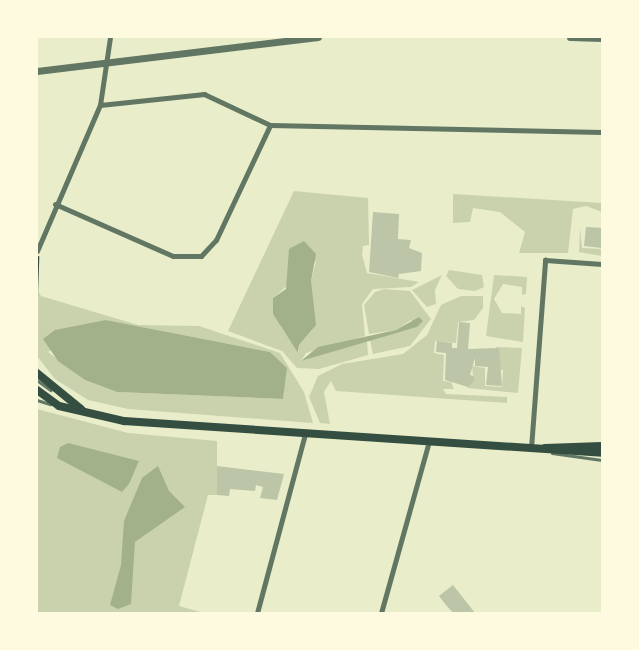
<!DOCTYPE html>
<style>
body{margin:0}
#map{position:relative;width:639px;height:650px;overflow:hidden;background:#e9edc9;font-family:"PT Sans",sans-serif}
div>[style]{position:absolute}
.green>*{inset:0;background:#cad2ad}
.water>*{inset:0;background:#a3b18a}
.building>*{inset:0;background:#bcc5a7}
.path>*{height:2px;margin:-1px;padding:0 1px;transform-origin:1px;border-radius:1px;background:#344e41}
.service>*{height:2.5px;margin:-1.25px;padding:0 1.25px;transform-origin:1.25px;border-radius:1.25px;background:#617663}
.minor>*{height:5px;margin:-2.5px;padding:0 2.5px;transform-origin:2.5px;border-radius:2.5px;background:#617663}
.tertiary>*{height:7px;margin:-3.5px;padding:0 3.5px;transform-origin:3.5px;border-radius:3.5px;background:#617663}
.secondary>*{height:8px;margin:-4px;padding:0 4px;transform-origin:4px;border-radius:4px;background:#344e41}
span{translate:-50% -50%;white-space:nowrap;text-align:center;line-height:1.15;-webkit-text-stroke:5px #fefae0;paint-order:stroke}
.frame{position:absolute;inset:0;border:38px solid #fefae0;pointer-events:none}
</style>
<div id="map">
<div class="green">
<div style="clip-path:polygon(evenodd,294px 191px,368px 198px,369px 245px,363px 246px,362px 255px,367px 273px,419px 282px,411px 287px,373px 289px,362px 304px,365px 336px,306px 353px,301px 361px,367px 341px,368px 355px,319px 369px,297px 368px,282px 351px,228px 331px,294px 191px,316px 261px,311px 281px,312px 330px,299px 345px,299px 353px,281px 327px,273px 298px,316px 261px)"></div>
<div style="clip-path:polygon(453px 194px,602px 203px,602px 212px,586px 206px,573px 209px,568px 253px,519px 253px,525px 232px,500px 212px,473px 208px,470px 222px,453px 223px)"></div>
<div style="clip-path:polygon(580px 228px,582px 248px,602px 249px,602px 256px,579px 252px)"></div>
<div style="clip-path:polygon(449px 270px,482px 275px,484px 287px,475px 291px,458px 289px,446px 276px)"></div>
<div style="clip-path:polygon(442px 275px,435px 290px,436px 304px,427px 307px,412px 290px)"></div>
<div style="clip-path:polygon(494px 275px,527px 277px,526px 294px,522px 295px,522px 287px,503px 284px,494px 299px,502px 313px,521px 314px,521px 306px,525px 308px,523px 342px,486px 336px)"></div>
<div style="clip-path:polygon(evenodd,37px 289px,41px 296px,138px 325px,199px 326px,280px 353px,304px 392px,313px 423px,128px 409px,88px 400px,55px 379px,37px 356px,37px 289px,106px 320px,270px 352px,284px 388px,283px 399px,117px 392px,85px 380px,48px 352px,106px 320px)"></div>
<div style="clip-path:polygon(384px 289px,410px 291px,431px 319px,410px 346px,373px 354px,370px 340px,417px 327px,411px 320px,396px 330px,369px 334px,364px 305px,375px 292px)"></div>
<div style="clip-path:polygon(461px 296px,483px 296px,483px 308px,474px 320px,458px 322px,456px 343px,435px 341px,434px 353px,444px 355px,443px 381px,451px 382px,454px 389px,443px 389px,446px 394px,507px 397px,507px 403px,336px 391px,331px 381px,324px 392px,330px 424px,320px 423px,309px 397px,318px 376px,342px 364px,403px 354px,427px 335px,441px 305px)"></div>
<div style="clip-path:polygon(496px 347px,522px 348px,518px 393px,468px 388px,468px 383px,474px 383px,472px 366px,485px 368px,485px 386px,502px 387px,503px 370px,498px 369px)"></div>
<div style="clip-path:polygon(37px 409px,128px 433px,217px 441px,217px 495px,208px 495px,179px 606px,204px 613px,37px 613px)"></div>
</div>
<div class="water">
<div style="clip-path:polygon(304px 241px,316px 254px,311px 281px,316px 325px,299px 345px,298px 353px,273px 314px,273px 298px,286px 289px,289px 249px)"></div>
<div style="clip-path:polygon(419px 317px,423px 321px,417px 327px,301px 361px,318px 347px,396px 330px)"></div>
<div style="clip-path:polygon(106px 320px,270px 352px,287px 368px,283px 399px,117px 392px,85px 380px,58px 361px,43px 339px,55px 330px)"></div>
<div style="clip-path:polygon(68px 443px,139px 461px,129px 484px,122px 492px,57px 458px,60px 447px)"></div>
<div style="clip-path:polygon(158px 466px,169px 491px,185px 507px,135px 542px,131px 604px,118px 609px,110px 605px,121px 565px,124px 521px,142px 478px)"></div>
</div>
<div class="building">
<div style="clip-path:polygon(373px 212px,399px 214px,398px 239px,411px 240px,409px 248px,422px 253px,421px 271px,399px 274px,398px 278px,369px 272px)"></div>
<div style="clip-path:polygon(586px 227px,602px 228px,602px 248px,584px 246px)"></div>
<div style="clip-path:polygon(459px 322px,470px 323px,468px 349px,499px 348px,502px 386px,486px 385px,488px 367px,475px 366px,475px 358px,470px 375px,474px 376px,474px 382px,468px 387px,445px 380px,446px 353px,436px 352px,437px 341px,452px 343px,452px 348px,457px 348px)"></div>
<div style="clip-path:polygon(217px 466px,284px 474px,277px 500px,260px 498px,263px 487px,256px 485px,255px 491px,230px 489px,229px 496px,217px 495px)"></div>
<div style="clip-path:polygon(453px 585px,475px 613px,453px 613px,446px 605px,439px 596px)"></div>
</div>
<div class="path">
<div style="left:37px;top:295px;width:38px;rotate:-88deg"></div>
</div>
<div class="service">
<div style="left:37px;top:380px;width:17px;rotate:36deg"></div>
<div style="left:37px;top:400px;width:14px;rotate:17deg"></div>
<div style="left:552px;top:453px;width:50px;rotate:8deg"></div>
</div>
<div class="minor">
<div style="left:100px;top:105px;width:105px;rotate:-6deg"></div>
<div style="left:204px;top:94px;width:73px;rotate:25.2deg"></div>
<div style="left:270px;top:125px;width:332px;rotate:1.2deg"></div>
<div style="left:55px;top:204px;width:129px;rotate:23.8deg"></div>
<div style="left:173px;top:256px;width:28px"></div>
<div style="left:201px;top:256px;width:22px;rotate:-47deg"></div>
<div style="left:216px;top:240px;width:127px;rotate:-64.8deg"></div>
<div style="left:37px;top:251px;width:159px;rotate:-66.7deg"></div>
<div style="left:100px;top:105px;width:69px;rotate:-81.6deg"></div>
<div style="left:531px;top:448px;width:189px;rotate:-85.7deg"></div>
<div style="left:545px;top:260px;width:57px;rotate:4deg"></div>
<div style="left:257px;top:613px;width:185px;rotate:-75deg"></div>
<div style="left:381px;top:613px;width:179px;rotate:-74.4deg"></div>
</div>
<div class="tertiary">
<div style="left:570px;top:37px;width:32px;rotate:2deg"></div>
<div style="left:37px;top:71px;width:283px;rotate:-6.9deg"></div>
</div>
<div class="secondary">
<div style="left:37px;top:373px;width:57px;rotate:39.3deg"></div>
<div style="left:37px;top:390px;width:27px;rotate:36deg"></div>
<div style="left:59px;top:406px;width:67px;rotate:13deg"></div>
<div style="left:124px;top:421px;width:479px;rotate:3.8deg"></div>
<div style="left:545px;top:448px;width:57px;rotate:-2deg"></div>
</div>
<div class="frame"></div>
</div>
